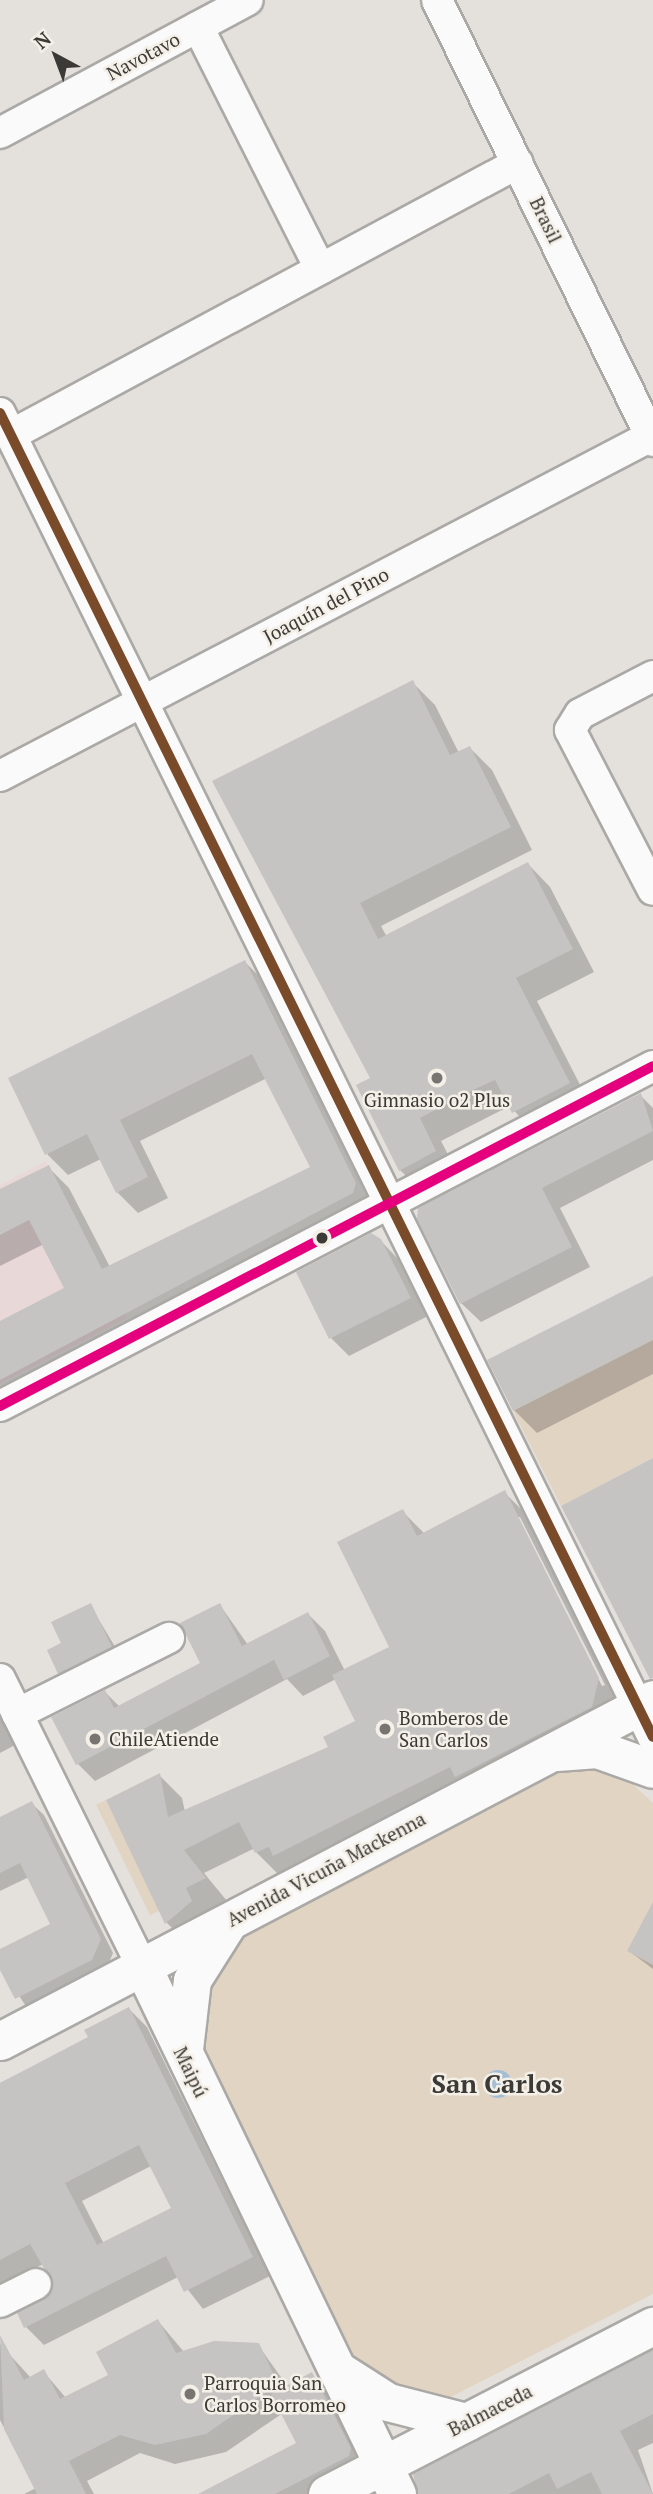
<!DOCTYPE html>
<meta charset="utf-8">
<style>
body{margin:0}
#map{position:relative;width:653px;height:2494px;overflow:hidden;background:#e4e1dd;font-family:"PT Serif",serif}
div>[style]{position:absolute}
.education>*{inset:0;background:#e8d8d8}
.green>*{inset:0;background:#e1d4c3;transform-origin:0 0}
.water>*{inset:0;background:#a4bfd5}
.round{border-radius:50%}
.shadow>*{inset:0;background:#0003}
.building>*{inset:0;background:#c6c3c3}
.roads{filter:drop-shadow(2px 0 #aba9a6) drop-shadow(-2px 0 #aba9a6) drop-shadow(0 2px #aba9a6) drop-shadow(0 -2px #aba9a6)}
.minor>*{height:30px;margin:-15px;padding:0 15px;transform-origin:15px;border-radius:15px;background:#fbfafa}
.major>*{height:37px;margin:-18.5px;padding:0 18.5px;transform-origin:18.5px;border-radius:18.5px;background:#fbfafa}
.bus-1>*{height:10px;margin:-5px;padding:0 5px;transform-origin:5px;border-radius:5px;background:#7a4b2a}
.bus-2>*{height:10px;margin:-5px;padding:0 5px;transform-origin:5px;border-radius:5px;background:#e5007d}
.dots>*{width:19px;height:19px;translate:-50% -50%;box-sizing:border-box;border:4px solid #f4efe7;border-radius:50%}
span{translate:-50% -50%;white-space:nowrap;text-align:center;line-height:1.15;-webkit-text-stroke:5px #f4efe7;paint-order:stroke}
.street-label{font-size:19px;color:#3c3a37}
.poi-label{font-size:19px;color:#3c3a37}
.left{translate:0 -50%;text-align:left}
.district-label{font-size:26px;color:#3c3a37;font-weight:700}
.north{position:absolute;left:21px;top:21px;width:70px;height:70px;-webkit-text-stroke:5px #f4efe7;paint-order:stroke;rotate:319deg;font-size:19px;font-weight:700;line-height:28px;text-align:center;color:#3c3a37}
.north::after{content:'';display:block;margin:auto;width:24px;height:32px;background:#3c3a37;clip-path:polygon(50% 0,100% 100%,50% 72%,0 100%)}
</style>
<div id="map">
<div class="education">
<div style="clip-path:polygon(46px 1161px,127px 1318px,0 1384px,0 1185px)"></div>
</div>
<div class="green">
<div style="clip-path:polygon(653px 1340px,653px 1458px,561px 1506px,513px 1411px)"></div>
<div style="clip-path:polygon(596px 1763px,623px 1775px,653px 1803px,653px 2294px,437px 2404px,354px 2368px,200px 2055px,191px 2022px,223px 1943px,569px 1764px)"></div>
<div style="left:106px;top:1800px;width:123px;height:11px;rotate:64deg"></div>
</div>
<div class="water">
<div class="round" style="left:484px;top:2070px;width:28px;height:28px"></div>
</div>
<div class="shadow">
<div style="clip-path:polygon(412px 682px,435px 705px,459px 753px,470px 748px,492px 770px,532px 850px,381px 926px,387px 937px,528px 864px,550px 887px,594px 972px,537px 1001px,591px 1106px,536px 1135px,510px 1106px,498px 1112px,441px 1141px,458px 1174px,423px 1192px,400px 1170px,373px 1079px,215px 781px)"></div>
<div style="clip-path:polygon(245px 962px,266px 983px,376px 1205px,0 1411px,0 1323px,66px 1289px,44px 1244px,0 1266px,0 1194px,48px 1167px,69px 1188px,110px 1267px,313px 1167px,267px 1078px,140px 1141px,168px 1198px,138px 1213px,117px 1192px,101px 1159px,68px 1175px,47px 1154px)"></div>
<div style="clip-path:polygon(641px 1096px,653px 1108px,653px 1160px,560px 1208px,590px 1267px,481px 1322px,461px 1303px,419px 1218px)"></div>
<div style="clip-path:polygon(380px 1240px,399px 1260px,428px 1316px,349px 1356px,331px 1338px)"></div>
<div style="clip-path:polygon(653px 1278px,653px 1374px,537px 1433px,514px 1410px)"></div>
<div style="clip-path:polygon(evenodd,505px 1493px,527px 1515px,621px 1701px,278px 1874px,253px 1849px,204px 1873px,227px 1901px,207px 1911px,213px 1924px,189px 1945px,166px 1922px,160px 1776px,182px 1798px,185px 1812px,331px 1748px,357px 1722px,336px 1679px,303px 1696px,287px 1679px,95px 1781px,78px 1764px,53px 1717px,105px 1692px,120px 1707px,202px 1664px,220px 1605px,248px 1645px,308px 1614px,325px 1631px,345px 1671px,391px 1647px,402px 1511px,425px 1534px,505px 1493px,517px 1517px,520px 1517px,605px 1685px,602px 1686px,517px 1517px)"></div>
<div style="clip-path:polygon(90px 1605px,123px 1660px,73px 1685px,60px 1673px,63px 1644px)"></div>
<div style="clip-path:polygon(0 1716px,15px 1745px,0 1753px)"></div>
<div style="clip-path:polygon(31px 1803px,44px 1815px,113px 1953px,105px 1972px,29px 2011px,0 1966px,0 1951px,53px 1925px,29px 1877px,0 1891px,0 1819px)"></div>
<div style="clip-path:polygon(653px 1926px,653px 1969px,629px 1951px)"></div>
<div style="clip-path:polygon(evenodd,129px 2009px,147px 2027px,270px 2276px,203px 2309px,178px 2277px,44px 2345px,26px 2327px,55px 2286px,43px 2264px,0 2287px,0 2083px,91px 2038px,129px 2009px,151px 2166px,173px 2209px,104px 2244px,82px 2201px,151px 2166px)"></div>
<div style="clip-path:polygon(158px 2321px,184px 2352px,258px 2345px,288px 2387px,312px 2375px,328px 2391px,367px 2465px,322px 2494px,202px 2494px,299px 2444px,283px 2413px,226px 2452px,175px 2464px,140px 2453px,87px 2481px,94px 2494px,24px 2494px,36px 2488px,0 2420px,0 2344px,31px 2378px,43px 2371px,66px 2398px,110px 2375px)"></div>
<div style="clip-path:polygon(653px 2350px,653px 2443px,638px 2450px,653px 2494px,423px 2494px,415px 2474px)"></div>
</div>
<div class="building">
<div style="clip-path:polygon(413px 680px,450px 755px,470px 746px,511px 827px,360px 903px,378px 939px,528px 862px,573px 949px,516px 978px,570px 1083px,512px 1113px,495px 1080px,475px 1089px,420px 1118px,436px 1151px,399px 1171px,356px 1085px,370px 1078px,212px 781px)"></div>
<div style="clip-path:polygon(245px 960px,356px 1183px,353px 1193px,0 1380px,0 1321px,64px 1288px,29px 1220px,0 1235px,0 1189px,49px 1165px,102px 1269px,310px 1167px,252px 1054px,120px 1120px,148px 1177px,116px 1193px,87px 1134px,45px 1155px,8px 1078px)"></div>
<div style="clip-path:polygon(641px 1093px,653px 1131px,542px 1188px,572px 1247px,460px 1304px,417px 1219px,418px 1208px)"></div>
<div style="clip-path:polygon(371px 1233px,381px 1239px,411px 1298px,329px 1339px,296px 1272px)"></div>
<div style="clip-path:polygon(653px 1276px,653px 1340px,513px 1411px,487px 1360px)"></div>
<div style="clip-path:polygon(653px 1458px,653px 1678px,650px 1679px,561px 1506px)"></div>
<div style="clip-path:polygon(505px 1490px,599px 1678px,592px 1707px,455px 1777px,450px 1767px,273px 1856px,269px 1847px,255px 1853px,239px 1822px,184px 1850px,206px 1878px,186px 1888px,192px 1901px,165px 1924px,106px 1800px,160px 1773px,168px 1817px,328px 1747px,323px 1737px,355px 1721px,332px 1675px,389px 1647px,337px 1542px,403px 1509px,417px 1536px)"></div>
<div style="clip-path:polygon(91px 1603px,112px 1647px,58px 1674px,47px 1650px,61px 1643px,51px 1622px)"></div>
<div style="clip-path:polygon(220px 1603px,242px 1646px,308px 1612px,330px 1656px,284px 1680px,274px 1660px,76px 1765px,51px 1717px,105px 1690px,114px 1708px,200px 1663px,180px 1623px)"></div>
<div style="clip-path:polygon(32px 1801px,101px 1939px,92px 1960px,15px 1999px,0 1970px,0 1949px,50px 1924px,20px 1863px,0 1873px,0 1817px)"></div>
<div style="clip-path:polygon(653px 1902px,653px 1965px,627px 1951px)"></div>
<div style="clip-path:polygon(evenodd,129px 2007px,253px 2257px,184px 2292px,166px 2256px,24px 2328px,17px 2313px,44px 2299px,53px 2284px,30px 2244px,0 2260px,0 2083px,88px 2037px,84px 2030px,129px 2007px,139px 2145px,171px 2208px,97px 2245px,65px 2183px,139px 2145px)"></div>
<div style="clip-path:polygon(158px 2319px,176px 2353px,214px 2341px,259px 2343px,278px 2384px,206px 2434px,155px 2445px,120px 2435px,69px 2461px,86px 2494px,37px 2494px,4px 2429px,0 2335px,24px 2380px,44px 2369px,60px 2399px,108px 2375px,96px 2352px)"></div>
<div style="clip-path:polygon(653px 2350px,653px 2414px,620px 2431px,653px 2494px,602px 2494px,591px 2472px,557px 2489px,549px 2473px,509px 2494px,418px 2494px,413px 2474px)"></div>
<div style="clip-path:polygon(312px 2372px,351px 2448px,349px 2456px,275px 2494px,198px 2494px,296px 2443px,271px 2394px)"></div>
</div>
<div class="roads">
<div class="minor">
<div style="left:437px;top:0;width:491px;rotate:63.9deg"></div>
<div style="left:198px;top:27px;width:271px;rotate:63.2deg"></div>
<div style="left:0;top:133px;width:281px;rotate:-28.2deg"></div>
<div style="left:0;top:413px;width:1476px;rotate:63.75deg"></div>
<div style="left:11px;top:435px;width:575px;rotate:-28.21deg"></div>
<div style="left:653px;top:676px;width:82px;rotate:152.5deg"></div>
<div style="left:580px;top:714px;width:19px;rotate:122deg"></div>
<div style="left:570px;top:730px;width:180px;rotate:62.6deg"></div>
<div style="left:0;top:776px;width:737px;rotate:-27.57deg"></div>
<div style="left:0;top:1406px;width:736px;rotate:-27.5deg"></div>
<div style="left:0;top:1679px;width:322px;rotate:63.7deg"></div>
<div style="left:17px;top:1714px;width:170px;rotate:-26.6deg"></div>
<div style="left:0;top:2302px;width:40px;rotate:-26.6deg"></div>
</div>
<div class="major">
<div style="left:557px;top:1752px;width:40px;rotate:-4.3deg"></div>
<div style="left:597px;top:1749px;width:59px;rotate:19.7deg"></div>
<div style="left:143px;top:1968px;width:584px;rotate:64.22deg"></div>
<div style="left:0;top:2041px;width:737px;rotate:-27.64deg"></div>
<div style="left:184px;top:2049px;width:69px;rotate:-83.4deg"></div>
<div style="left:192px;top:1980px;width:64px;rotate:-57.8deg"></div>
<div style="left:338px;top:2370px;width:59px;rotate:32.6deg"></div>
<div style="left:388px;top:2402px;width:81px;rotate:14.4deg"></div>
<div style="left:327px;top:2494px;width:367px;rotate:-27.3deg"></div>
</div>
</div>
<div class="bus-1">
<div style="left:0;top:413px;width:1476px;rotate:63.75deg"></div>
</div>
<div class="bus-2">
<div style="left:0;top:1406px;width:736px;rotate:-27.5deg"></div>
</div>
<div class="dots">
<div style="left:437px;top:1078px;background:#777471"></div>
<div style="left:322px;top:1238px;background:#3c3a37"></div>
<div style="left:385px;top:1729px;background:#777471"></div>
<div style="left:95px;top:1739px;background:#777471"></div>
<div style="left:190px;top:2394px;background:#777471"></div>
</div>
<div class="street-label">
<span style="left:143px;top:56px;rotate:-28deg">Navotavo</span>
<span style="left:546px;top:220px;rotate:64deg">Brasil</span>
<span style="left:326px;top:605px;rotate:-28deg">Joaquín del Pino</span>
<span style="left:326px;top:1869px;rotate:-28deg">Avenida Vicuña Mackenna</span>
<span style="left:191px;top:2072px;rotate:64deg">Maipú</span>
<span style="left:490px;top:2410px;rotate:-27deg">Balmaceda</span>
</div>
<div class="poi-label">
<span style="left:437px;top:1100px">Gimnasio o2 Plus</span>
<span class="left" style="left:399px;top:1729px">Bomberos de<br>San Carlos</span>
<span class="left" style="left:109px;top:1739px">ChileAtiende</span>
<span class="left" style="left:204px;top:2394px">Parroquia San<br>Carlos Borromeo</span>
</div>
<div class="district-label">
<span style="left:497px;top:2084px">San Carlos</span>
</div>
<div class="north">N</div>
</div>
